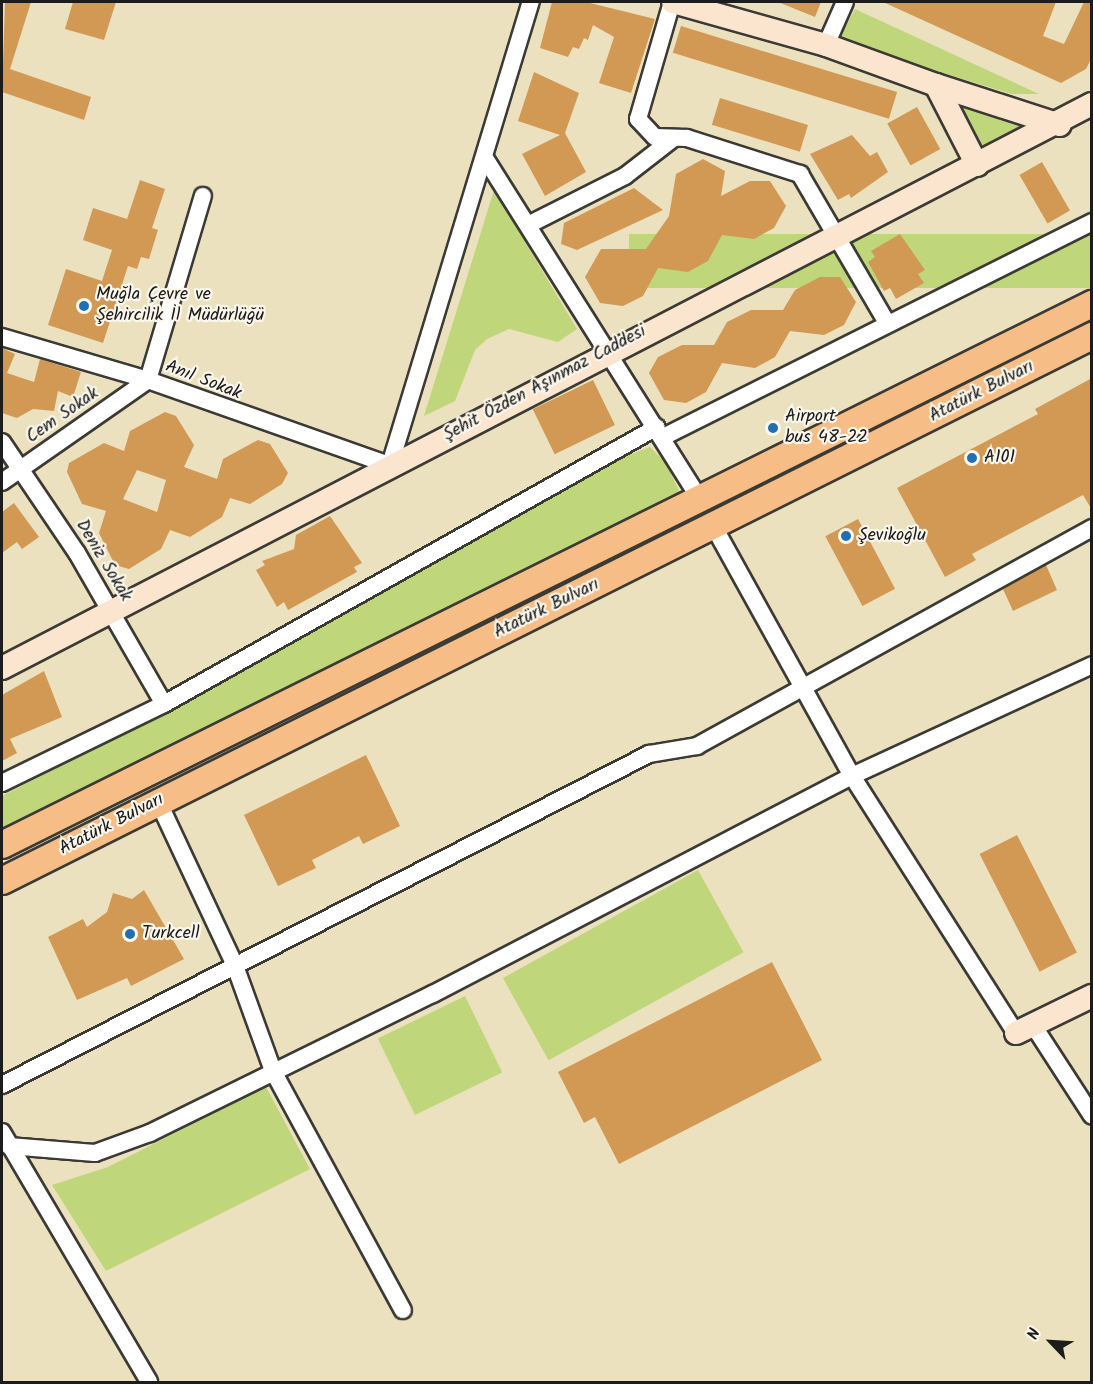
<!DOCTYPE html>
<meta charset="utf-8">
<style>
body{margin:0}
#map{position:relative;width:1093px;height:1384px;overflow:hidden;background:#ece1bf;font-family:Kalam,sans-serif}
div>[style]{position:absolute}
.green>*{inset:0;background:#bfd67b;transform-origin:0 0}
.building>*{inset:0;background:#d29954;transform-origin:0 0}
.roads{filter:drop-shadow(2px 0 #3b3a34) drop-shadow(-2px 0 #3b3a34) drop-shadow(0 2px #3b3a34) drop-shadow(0 -2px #3b3a34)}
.street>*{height:16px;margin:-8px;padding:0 8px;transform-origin:8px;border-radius:8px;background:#fff}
.secondary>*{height:22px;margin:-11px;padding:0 11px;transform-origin:11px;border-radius:11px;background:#fbe5cf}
.primary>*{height:26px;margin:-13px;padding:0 13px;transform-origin:13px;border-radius:13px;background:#f6be86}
.dots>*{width:16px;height:16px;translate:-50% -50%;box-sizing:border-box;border:3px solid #fbf7ec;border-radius:50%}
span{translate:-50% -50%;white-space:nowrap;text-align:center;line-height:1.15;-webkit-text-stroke:4.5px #fbf7ec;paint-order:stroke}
.poi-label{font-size:18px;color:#1c1c1c}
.left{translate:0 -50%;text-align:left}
.street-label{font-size:18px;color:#1c1c1c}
.frame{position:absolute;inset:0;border:3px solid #1c1c1c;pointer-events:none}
.north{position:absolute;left:1021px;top:1312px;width:60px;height:60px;-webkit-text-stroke:4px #fbf7ec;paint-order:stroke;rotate:295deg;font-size:16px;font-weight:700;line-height:24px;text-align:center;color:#1c1c1c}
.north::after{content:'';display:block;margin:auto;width:21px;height:27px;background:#1c1c1c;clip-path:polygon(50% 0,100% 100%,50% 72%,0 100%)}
</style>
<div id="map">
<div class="green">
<div style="clip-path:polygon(855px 9px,1039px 94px,1012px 94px,838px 41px)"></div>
<div style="clip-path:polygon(958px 102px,1029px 122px,1025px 130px,979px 147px)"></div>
<div style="clip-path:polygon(494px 190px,577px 329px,558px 342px,509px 329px,487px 339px,475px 350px,455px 401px,424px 416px)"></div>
<div style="left:1091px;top:234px;width:54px;height:462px;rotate:90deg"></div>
<div style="clip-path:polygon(650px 447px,666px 463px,680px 493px,2px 831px,2px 796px,177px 706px,615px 460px)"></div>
<div style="left:698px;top:870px;width:94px;height:223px;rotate:61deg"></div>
<div style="left:465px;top:996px;width:85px;height:97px;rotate:64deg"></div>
<div style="clip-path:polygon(266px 1087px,310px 1169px,106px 1271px,52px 1185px,108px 1167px)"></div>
</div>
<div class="building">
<div style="clip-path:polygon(5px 2px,31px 2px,10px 69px,91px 97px,84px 120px,2px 92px)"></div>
<div style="clip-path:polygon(73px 2px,116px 2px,104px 40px,65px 29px)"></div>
<div style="clip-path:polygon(552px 2px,586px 2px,655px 19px,631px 93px,599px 83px,614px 37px,593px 25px,588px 40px,584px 38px,579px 49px,573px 47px,568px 57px,540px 48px)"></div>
<div style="clip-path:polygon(778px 2px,821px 2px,815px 17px)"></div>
<div style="clip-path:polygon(883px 2px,1056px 2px,1043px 36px,1064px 44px,1084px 2px,1092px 2px,1092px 57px,1086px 69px,1061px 83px)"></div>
<div style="left:681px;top:26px;width:226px;height:28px;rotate:17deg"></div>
<div style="clip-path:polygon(534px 72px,579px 93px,565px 133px,586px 172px,545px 196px,522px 154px,560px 135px,518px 121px)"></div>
<div style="left:720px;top:98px;width:92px;height:28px;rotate:17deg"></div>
<div style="left:917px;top:107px;width:48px;height:34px;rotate:61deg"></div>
<div style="clip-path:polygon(852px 135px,870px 156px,877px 152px,888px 172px,851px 198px,849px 194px,838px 200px,810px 154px)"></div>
<div style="clip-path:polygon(703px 159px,725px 171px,721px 196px,750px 181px,770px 181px,786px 206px,774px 228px,754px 239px,722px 235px,708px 261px,688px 272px,658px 268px,643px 296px,623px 306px,600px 303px,585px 277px,601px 249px,646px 249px,669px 216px,676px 174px)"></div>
<div style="left:1042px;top:162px;width:56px;height:26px;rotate:60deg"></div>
<div style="clip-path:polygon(140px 180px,165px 189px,152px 228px,158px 230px,149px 259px,141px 257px,137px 269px,128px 266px,103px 343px,48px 325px,66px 269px,102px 281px,112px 250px,83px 240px,93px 208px,127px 219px)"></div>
<div style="clip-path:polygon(634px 188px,663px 210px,577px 250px,561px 244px,564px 223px)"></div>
<div style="clip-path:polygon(900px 234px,925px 270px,918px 274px,924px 283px,896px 299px,890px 288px,884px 291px,868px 262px,875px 257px,871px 251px)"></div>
<div style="clip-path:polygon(820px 277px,840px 277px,856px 302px,844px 325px,824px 335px,790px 331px,775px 357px,755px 368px,722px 363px,706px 392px,686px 403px,664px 400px,649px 373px,658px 357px,682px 345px,714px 345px,727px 322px,751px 310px,783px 310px,795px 290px)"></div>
<div style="clip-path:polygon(2px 348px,15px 354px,7px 373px,34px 382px,40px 359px,81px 372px,73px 397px,58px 391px,54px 411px,33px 409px,17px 418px,2px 413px)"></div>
<div style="clip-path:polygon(1092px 378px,1092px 510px,1083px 495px,972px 554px,976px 560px,945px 577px,897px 488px,1038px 414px,1035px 409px)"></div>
<div style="left:593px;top:380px;width:50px;height:67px;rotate:64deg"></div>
<div style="clip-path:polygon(evenodd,165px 412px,176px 416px,194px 445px,184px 467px,217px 479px,223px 459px,258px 440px,270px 444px,288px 473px,282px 484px,250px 504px,230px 498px,222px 517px,190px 537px,170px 530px,161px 549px,129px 569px,115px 565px,99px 533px,106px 511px,82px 504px,67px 472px,69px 463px,104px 443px,124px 451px,130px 431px,165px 412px,137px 470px,166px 480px,157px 512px,123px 499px,137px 470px)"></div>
<div style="clip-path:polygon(14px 503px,39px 537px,22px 549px,17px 542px,2px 553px,2px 512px)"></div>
<div style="clip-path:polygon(330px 516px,362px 563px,354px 567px,357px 572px,288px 610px,284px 602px,277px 607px,256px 570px,265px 565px,262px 561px,294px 549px,296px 535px)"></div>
<div style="left:858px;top:519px;width:79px;height:37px;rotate:62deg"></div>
<div style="clip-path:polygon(1046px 565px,1057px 590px,1013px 611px,1003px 589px)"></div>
<div style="clip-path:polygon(44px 671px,62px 717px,10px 739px,17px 753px,2px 761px,2px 695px)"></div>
<div style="clip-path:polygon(366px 755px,400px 826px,363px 844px,359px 836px,312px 860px,316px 868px,278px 886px,244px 815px)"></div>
<div style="left:1017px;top:835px;width:132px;height:42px;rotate:63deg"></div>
<div style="clip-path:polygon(144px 890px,184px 959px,131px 986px,127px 978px,77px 1000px,48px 937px,83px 919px,87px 927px,107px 912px,113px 893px,132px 899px)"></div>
<div style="clip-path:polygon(772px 962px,822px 1060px,619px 1164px,595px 1117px,584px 1123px,558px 1072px)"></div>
</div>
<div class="roads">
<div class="street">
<div style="left:672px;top:2px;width:122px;rotate:106.2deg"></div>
<div style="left:638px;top:119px;width:25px;rotate:47deg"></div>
<div style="left:655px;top:137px;width:32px;rotate:2deg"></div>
<div style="left:687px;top:138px;width:119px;rotate:17.7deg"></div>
<div style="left:800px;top:174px;width:173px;rotate:59.7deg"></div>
<div style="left:826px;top:45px;width:47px;rotate:-66.2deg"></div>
<div style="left:485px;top:158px;width:403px;rotate:57.8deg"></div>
<div style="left:528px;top:225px;width:109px;rotate:-26.8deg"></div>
<div style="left:625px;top:176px;width:62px;rotate:-37.8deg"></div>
<div style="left:2px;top:337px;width:152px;rotate:16.4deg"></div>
<div style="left:148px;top:380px;width:256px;rotate:19.4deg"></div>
<div style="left:390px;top:465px;width:484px;rotate:-73.1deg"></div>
<div style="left:663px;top:437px;width:480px;rotate:-26.6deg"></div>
<div style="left:2px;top:442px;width:134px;rotate:56deg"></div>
<div style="left:77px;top:553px;width:174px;rotate:60.1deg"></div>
<div style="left:2px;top:482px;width:178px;rotate:-34.9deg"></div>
<div style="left:148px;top:380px;width:192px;rotate:-73.4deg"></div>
<div style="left:714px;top:527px;width:285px;rotate:61deg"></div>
<div style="left:852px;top:776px;width:305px;rotate:57.5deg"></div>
<div style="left:2px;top:783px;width:180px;rotate:-26deg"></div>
<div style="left:164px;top:704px;width:565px;rotate:-29.33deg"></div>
<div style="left:158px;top:801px;width:179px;rotate:64.9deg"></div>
<div style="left:234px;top:963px;width:115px;rotate:70.1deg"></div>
<div style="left:273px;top:1071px;width:272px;rotate:61.5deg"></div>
<div style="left:1033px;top:1025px;width:108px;rotate:57deg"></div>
<div style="left:2px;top:1085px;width:727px;rotate:-27.09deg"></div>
<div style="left:649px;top:754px;width:49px;rotate:-9.5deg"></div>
<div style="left:697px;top:746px;width:451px;rotate:-28.9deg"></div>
<div style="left:2px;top:1132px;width:290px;rotate:59.5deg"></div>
<div style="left:9px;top:1146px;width:86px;rotate:4.7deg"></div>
<div style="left:95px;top:1153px;width:59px;rotate:-20deg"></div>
<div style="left:150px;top:1133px;width:315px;rotate:-26.2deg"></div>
<div style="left:433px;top:994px;width:472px;rotate:-27.5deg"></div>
<div style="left:852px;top:776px;width:264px;rotate:-24.8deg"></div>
</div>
<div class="secondary">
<div style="left:673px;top:2px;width:159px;rotate:15.7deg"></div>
<div style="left:826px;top:45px;width:117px;rotate:20deg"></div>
<div style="left:977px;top:165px;width:90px;rotate:-117.1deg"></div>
<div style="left:936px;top:85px;width:130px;rotate:17.9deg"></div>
<div style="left:2px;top:668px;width:1227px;rotate:-27.36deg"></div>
<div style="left:1016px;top:1033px;width:85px;rotate:-26deg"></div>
</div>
<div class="primary">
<div style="left:2px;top:845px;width:1217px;rotate:-26.4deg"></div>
<div style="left:2px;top:881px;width:1219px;rotate:-26.57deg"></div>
</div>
</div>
<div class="dots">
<div style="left:84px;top:306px;background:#1f6fb2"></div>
<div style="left:773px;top:428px;background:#1f6fb2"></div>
<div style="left:972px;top:458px;background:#1f6fb2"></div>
<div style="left:846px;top:536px;background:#1f6fb2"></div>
<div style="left:130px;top:934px;background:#1f6fb2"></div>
</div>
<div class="poi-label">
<span class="left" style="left:96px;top:306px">Muğla Çevre ve<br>Şehircilik İl Müdürlüğü</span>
<span class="left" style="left:785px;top:428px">Airport<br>bus 48-22</span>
<span class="left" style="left:984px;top:458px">A101</span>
<span class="left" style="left:858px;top:536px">Şevikoğlu</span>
<span class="left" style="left:142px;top:934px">Turkcell</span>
</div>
<div class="street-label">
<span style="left:203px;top:381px;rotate:21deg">Anıl Sokak</span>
<span style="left:545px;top:384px;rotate:-28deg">Şehit Özden Aşınmaz Caddesi</span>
<span style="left:982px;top:392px;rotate:-27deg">Atatürk Bulvarı</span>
<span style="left:63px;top:416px;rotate:-35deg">Cem Sokak</span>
<span style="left:103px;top:561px;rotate:59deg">Deniz Sokak</span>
<span style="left:547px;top:609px;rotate:-26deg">Atatürk Bulvarı</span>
<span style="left:112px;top:825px;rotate:-27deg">Atatürk Bulvarı</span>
</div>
<div class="frame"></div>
<div class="north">N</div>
</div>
